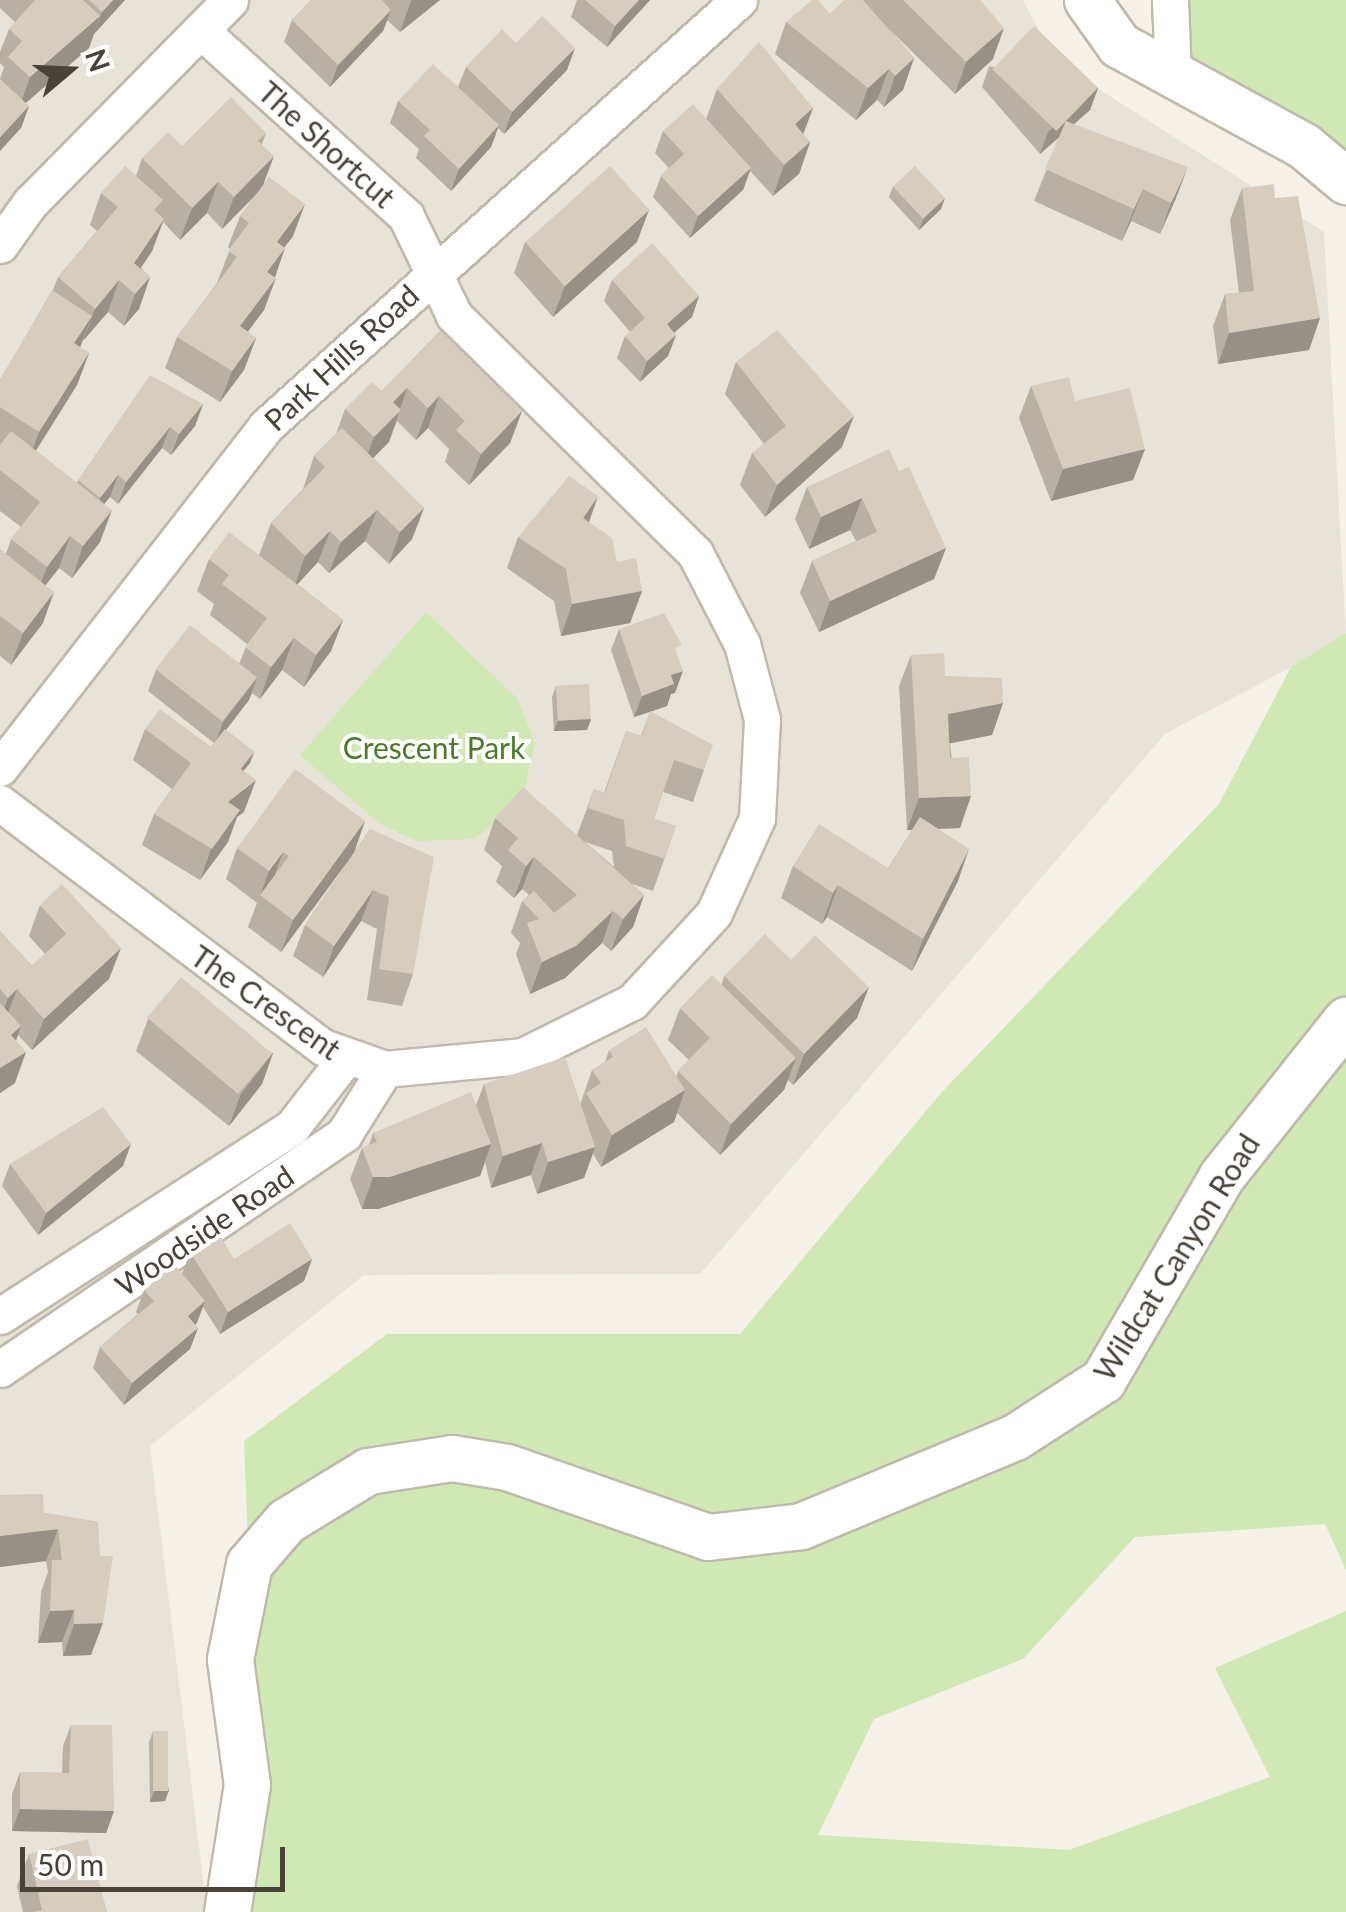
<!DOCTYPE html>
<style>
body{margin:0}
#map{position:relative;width:1346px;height:1912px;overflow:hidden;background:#f5f1e9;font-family:Lato,sans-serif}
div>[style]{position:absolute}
.residential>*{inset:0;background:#e8e3d8}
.green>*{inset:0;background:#d0e8b3}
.roads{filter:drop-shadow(2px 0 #c0b9ac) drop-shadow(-2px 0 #c0b9ac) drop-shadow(0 2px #c0b9ac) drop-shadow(0 -2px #c0b9ac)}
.minor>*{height:35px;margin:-17.5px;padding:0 17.5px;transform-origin:17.5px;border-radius:17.5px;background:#fff}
.tertiary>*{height:45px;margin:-22.5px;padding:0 22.5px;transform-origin:22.5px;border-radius:22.5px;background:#fff}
.wall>*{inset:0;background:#b8b0a4}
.shaded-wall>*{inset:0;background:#969086}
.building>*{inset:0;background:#d6cdbf;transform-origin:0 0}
span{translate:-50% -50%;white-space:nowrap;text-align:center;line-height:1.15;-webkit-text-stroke:8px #fff;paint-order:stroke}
.street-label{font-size:30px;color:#484238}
.park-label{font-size:30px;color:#497b2a}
.north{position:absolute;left:20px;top:20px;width:100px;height:100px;-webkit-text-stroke:8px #fff;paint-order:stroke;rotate:71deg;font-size:28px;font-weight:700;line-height:40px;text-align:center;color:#484238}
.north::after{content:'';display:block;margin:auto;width:35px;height:45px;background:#484238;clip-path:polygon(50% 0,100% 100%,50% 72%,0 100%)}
.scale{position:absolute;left:20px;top:1847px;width:265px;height:45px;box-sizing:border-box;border:5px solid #484238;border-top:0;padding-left:12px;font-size:30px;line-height:35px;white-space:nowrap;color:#484238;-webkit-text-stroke:8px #fff;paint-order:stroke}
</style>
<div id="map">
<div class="residential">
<div style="clip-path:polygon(0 0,1023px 0,1056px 62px,1324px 232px,1346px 638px,1165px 734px,700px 1274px,364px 1275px,150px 1446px,207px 1912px,0 1912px)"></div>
</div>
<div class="green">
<div style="clip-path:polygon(1169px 0,1346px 0,1346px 181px,1173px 75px)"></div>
<div style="clip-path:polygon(426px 612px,517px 698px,535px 743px,521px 804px,474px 839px,417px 841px,380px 824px,300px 755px)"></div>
<div style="clip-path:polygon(1346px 633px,1346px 1570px,1325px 1524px,1135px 1537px,1023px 1659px,874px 1719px,818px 1835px,1069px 1850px,1270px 1777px,1215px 1668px,1346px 1611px,1346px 1912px,227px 1912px,249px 1564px,244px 1441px,387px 1334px,740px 1334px,941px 1093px,1219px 804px,1291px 667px)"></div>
</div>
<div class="roads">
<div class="minor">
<div style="left:1170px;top:0;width:75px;rotate:87.7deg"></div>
<div style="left:0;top:245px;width:52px;rotate:-54.5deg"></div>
<div style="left:30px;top:203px;width:285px;rotate:-45.4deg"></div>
<div style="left:0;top:768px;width:433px;rotate:-52.1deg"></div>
<div style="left:266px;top:426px;width:637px;rotate:-42.01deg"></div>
<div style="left:0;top:803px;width:405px;rotate:37.1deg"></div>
<div style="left:323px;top:1047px;width:66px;rotate:19.5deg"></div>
<div style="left:385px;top:1069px;width:139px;rotate:-5.4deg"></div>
<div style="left:523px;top:1056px;width:122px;rotate:-26.4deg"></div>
<div style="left:632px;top:1002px;width:121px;rotate:-47.3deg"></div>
<div style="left:714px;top:913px;width:104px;rotate:-65.6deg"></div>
<div style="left:757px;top:818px;width:99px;rotate:-87.1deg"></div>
<div style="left:762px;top:719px;width:78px;rotate:-104.9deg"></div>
<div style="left:742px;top:644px;width:102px;rotate:-117.3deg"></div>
<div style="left:695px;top:553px;width:339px;rotate:-135.4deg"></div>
<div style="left:454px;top:315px;width:110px;rotate:-115.9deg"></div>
<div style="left:406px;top:216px;width:276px;rotate:-137.9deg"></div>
<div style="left:0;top:1316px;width:348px;rotate:-32.9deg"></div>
<div style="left:292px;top:1127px;width:86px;rotate:-52.1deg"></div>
<div style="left:0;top:1369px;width:417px;rotate:-34.3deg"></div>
<div style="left:344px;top:1134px;width:77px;rotate:-57.8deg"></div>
</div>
<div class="tertiary">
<div style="left:1087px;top:0;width:55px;rotate:54.6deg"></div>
<div style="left:1119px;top:45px;width:211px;rotate:28.6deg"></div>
<div style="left:1304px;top:146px;width:55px;rotate:39.8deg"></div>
<div style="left:227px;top:1912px;width:129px;rotate:-81.1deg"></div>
<div style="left:247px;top:1785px;width:127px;rotate:-97.7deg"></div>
<div style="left:230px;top:1659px;width:97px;rotate:-78.7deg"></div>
<div style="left:249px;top:1564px;width:57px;rotate:-49.3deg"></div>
<div style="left:286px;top:1521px;width:96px;rotate:-31.4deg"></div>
<div style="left:368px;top:1471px;width:85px;rotate:-8.8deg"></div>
<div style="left:452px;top:1458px;width:56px;rotate:9.3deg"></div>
<div style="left:507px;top:1467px;width:213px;rotate:19.2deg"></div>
<div style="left:708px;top:1537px;width:94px;rotate:-6.7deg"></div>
<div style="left:801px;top:1526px;width:232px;rotate:-22.6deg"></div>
<div style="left:1015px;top:1437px;width:105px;rotate:-32.9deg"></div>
<div style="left:1103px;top:1380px;width:235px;rotate:-59.8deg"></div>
<div style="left:1221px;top:1177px;width:201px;rotate:-51.5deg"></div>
</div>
</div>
<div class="wall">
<div style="clip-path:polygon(0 0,125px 0,94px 34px,89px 48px,25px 103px,29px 106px,21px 128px,0 79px,4px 67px,0 63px,0 52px,9px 29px,15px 22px,0 8px)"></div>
<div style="clip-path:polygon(311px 0,440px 0,400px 32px,387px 20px,383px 31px,330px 87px,284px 42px,292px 20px)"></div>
<div style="clip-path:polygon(577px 0,650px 0,607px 47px,571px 17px)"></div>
<div style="clip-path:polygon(845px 0,980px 0,993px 59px,955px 94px,889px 29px,914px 58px,903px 90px,884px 107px,877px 100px,856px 120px,775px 54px,786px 22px,830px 14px)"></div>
<div style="clip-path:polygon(516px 43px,567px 70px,504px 134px,498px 128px,491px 147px,451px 191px,416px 158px,419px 149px,390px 123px,398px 101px,458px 87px,466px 67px)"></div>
<div style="clip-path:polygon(989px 66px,1098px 88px,1090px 110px,1074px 124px,1176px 198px,1160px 234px,1131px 221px,1122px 241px,1034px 201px,1060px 136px,1040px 154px,982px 87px)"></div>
<div style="clip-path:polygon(717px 89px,813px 108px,803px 134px,810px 142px,799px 174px,773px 196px,750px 171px,743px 190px,690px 238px,653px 197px,661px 176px,669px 168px,655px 153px,663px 131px,706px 119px)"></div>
<div style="clip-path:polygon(266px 133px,262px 144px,264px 184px,293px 236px,284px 248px,264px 310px,248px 332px,256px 338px,244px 370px,220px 402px,165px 368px,177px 337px,217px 283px,230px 249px,228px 247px,240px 216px,256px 195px,222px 229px,207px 213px,180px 240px,163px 222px,152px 251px,141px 268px,150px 277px,139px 309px,124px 326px,108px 312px,83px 340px,80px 348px,89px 353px,77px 385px,36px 451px,77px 483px,78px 480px,203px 404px,195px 426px,171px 455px,162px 448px,118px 504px,110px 497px,104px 504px,100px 542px,72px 578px,59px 568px,46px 585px,43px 623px,11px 665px,0 656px,0 549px,6px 554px,11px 539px,21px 527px,0 511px,0 380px,53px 290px,58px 277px,97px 231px,90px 225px,101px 193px,136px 176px,142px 158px,182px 146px)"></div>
<div style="clip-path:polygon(893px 186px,941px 209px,919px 230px,889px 197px)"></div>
<div style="clip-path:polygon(1242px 188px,1275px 198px,1320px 318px,1309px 350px,1218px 364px,1213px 326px,1225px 294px,1239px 293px,1230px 220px)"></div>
<div style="clip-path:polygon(525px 242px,637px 242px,553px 317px,514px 273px)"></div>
<div style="clip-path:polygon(612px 280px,699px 296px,692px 317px,674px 333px,676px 335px,668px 356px,640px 382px,617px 358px,625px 336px,630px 332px,604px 301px)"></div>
<div style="clip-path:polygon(440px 331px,522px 411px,510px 443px,469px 485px,445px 462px,449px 449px,428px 428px,416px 440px,397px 421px,389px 442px,373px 458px,424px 508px,412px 539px,389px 564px,365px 541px,329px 573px,318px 562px,297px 584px,343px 620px,331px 651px,304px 687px,282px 670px,260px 699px,252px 693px,249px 700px,226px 730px,254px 752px,250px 763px,243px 771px,244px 812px,237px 817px,228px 842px,200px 880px,142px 845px,154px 814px,172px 789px,133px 760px,145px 729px,211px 747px,214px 743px,148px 691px,156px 670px,239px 664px,247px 644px,210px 615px,214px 604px,197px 591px,209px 559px,259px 555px,271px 523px,303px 489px,314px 456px,336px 434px,345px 409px,382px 391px)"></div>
<div style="clip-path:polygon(736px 362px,842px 447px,765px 517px,740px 485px,752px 453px,764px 444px,725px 394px)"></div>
<div style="clip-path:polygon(1031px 386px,1075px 401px,1145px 449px,1133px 480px,1051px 501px,1019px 418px)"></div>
<div style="clip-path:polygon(899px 471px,946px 548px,934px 579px,819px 632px,800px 593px,812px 561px,856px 541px,850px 530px,809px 549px,795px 519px,807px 487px)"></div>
<div style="clip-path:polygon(589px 522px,617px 562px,642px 591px,630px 623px,561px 636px,554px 601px,507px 568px,518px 537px)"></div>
<div style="clip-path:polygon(evenodd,619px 629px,678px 657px,675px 693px,671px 694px,667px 706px,650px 712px,704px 770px,693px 802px,663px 792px,654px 819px,676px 826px,653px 891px,632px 884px,644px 895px,633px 927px,611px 951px,602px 943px,565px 978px,530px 994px,516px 954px,520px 943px,511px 933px,522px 901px,529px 895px,522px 889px,514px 898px,496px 882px,502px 866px,484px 850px,495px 818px,577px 835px,594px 789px,604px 793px,626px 731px,641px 736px,650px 712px,634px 717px,611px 650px,619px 629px,585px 842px,612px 851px,614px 867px,585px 842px)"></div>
<div style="clip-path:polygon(911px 655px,945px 676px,1003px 703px,992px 735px,950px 743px,960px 828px,937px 829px,958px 881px,912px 971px,827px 917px,822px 924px,781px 898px,793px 866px,888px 868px,912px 830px,907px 830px,899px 686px)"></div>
<div style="clip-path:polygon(556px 686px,591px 719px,587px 730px,554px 731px,552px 697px)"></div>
<div style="clip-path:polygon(365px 821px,281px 952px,248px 927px,257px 903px,226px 879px,237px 848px)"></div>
<div style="clip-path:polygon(370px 829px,413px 974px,402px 1006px,367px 1000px,377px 929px,361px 921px,323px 977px,293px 956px,305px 925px)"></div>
<div style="clip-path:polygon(40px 905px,109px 979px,32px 1050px,18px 1035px,16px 1040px,15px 1083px,0 1093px,0 931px,32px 966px,45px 954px,29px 936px)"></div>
<div style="clip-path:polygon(791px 960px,857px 1018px,793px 1085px,788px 1080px,784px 1090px,720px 1155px,677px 1113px,674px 1122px,601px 1167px,593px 1154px,584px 1178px,537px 1194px,531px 1175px,491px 1188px,485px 1162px,480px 1176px,378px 1209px,362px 1209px,350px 1179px,362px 1148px,369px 1145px,373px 1133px,476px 1105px,484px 1084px,581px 1105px,581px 1102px,592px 1070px,605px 1062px,609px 1050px,677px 1076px,678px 1071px,689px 1060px,668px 1040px,680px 1008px,722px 984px,724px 976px)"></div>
<div style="clip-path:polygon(148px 1019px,273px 1053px,262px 1084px,229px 1126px,136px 1051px)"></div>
<div style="clip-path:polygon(10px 1164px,123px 1166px,38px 1235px,2px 1186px)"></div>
<div style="clip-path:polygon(190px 1252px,234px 1259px,312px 1259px,304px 1281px,220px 1334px,203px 1307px,195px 1325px,198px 1328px,190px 1349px,124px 1405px,93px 1368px,100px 1347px,138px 1314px,136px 1312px,144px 1290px,182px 1274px)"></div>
<div style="clip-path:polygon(0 1495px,44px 1513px,98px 1522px,91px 1655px,63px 1656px,62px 1642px,38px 1643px,41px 1592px,48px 1572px,46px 1561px,0 1567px)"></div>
<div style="clip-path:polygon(71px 1725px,114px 1811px,106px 1833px,12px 1831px,12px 1794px,20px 1772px,62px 1773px,63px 1746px)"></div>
<div style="clip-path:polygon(153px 1731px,169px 1790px,165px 1801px,150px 1802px,149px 1742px)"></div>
<div style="clip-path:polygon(29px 1854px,107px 1912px,23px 1912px,17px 1886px)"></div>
</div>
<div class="shaded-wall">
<div style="clip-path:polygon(113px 0,125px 0,94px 34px,102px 12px)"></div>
<div style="clip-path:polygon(412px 0,440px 0,400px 32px,411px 1px)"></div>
<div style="clip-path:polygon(639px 0,650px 0,607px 47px,615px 26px)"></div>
<div style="clip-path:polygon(391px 10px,383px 31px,330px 87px,338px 65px)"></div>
<div style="clip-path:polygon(100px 16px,89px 48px,19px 109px,30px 77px)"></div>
<div style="clip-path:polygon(1004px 28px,993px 59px,955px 94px,966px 62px)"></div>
<div style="clip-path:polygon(575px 48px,567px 70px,504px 134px,512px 112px)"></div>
<div style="clip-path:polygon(914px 58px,903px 90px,884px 107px,895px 76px)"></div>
<div style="clip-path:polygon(889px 69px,877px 100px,856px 120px,868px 88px)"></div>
<div style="clip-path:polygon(1098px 88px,1090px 110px,1040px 154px,1048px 132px)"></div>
<div style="clip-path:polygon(29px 106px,21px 128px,0 151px,0 137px)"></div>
<div style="clip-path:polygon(813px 108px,801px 140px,795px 124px)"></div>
<div style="clip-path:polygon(499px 125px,491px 147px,451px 191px,459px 169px)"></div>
<div style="clip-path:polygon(810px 142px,799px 174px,773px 196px,784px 165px)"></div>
<div style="clip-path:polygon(274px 156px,262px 188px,222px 229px,234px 197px)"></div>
<div style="clip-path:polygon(1188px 167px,1176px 198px,1160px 234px,1171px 203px)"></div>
<div style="clip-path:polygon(751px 168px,743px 190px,690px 238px,698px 216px)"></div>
<div style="clip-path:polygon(218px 182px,207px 213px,180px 240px,192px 208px)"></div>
<div style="clip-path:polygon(1143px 189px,1131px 221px,1122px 241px,1134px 209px)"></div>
<div style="clip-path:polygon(945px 198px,941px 209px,919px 230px,923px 219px)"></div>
<div style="clip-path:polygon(305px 204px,293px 236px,265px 273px,277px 242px)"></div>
<div style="clip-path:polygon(649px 210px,637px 242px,553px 317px,565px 286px)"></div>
<div style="clip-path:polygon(164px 219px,152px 251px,128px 287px,134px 263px)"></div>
<div style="clip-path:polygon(285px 248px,274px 280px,267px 272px)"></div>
<div style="clip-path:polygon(150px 277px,139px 309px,124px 326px,135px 294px)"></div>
<div style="clip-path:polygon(276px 278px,264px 310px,228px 357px,240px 326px)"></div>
<div style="clip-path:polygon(119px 280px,108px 312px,83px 341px,95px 309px)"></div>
<div style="clip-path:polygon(699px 296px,692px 317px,659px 346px,667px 324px)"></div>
<div style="clip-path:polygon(92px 316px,80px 347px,74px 343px)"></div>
<div style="clip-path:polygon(1320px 318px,1309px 350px,1218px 364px,1229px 333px)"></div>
<div style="clip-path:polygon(676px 335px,668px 356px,640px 382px,647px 361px)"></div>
<div style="clip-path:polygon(256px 338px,244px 370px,220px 402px,232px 371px)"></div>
<div style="clip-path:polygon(89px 353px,77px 385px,27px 464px,39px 432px)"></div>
<div style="clip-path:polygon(407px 388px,389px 442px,362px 469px,374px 437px,393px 402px)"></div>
<div style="clip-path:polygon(439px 396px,428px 428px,416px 440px,428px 408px)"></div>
<div style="clip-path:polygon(203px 404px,195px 426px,171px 455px,179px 434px)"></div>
<div style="clip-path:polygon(522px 411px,510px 443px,469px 485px,481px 454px)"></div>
<div style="clip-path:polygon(854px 416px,842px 447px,765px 517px,777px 485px)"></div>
<div style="clip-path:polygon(170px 427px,162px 448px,118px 504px,126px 482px)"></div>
<div style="clip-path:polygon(1145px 449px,1133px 480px,1051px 501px,1063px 469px)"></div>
<div style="clip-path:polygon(118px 475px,110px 497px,92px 519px,100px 498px)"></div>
<div style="clip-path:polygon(598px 496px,587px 528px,583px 518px)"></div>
<div style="clip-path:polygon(862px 498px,850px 530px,809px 549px,821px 517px)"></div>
<div style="clip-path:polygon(424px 508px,412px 539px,389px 564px,400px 532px)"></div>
<div style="clip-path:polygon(112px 510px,100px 542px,72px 578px,83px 546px)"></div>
<div style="clip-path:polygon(377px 510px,365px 541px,329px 573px,341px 542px)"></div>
<div style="clip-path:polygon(330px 531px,318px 562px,294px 588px,305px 556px)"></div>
<div style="clip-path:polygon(70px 536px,59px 568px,35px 598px,47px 567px)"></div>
<div style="clip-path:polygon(946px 548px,934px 579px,819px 632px,830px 601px)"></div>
<div style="clip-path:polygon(642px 591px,630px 623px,561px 636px,572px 604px)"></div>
<div style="clip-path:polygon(54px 592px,43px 623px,11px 665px,23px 633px)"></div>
<div style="clip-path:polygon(343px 620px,331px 651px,304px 687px,316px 655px)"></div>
<div style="clip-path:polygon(294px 638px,282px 670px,260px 699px,271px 667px)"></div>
<div style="clip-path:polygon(683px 671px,675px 693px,671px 694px,667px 706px,634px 717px,642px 696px,671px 675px)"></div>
<div style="clip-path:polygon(257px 678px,249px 700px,215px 744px,223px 722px)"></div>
<div style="clip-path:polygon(1003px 703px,992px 735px,937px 746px,948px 714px)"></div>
<div style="clip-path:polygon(591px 719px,587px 730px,554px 731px,558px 720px)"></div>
<div style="clip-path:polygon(254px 752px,250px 763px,227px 791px,231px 780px)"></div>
<div style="clip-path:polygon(256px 780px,244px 812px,237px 817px,228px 842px,200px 880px,228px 802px)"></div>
<div style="clip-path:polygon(971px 796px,960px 828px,907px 830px,919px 798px)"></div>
<div style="clip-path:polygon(365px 821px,354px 853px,281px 952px,293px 920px)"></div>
<div style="clip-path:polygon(969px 849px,958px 881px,912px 971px,923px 939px)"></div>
<div style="clip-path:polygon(283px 852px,272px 883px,260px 896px,269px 871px)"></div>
<div style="clip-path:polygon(534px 857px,522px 889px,514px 898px,526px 866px)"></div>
<div style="clip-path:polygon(838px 885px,827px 917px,822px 924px,833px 893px)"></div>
<div style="clip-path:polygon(373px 890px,361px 921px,323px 977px,334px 946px)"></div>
<div style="clip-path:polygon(644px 895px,633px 927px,611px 951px,623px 919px)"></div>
<div style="clip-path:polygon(613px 911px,602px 943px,565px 978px,530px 994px,542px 962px)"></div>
<div style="clip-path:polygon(121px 948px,109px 979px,32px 1050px,44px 1019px)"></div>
<div style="clip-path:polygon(869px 987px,857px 1018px,793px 1085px,804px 1054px)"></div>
<div style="clip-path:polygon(17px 989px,5px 1021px,0 1020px,8px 998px)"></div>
<div style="clip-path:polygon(21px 1026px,10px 1058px,11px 1035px)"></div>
<div style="clip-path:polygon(26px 1052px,15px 1083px,0 1093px,0 1068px)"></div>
<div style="clip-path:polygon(273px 1053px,262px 1084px,229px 1126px,241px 1094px)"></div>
<div style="clip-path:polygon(796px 1058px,784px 1090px,720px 1155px,731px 1124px)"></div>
<div style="clip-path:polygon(685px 1090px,674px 1122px,601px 1167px,612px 1135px)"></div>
<div style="clip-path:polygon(542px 1143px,531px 1175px,491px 1188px,503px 1156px)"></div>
<div style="clip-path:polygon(131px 1144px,123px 1166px,38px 1235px,46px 1213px)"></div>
<div style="clip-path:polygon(491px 1144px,480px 1176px,378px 1209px,362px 1209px,373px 1177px)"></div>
<div style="clip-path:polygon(595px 1147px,584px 1178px,537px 1194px,548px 1162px)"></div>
<div style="clip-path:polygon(312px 1259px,304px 1281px,220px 1334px,228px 1312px)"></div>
<div style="clip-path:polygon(205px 1301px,197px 1323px,180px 1338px,188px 1316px)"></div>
<div style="clip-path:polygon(198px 1328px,190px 1349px,124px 1405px,132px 1383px)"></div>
<div style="clip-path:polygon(58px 1529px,46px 1561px,0 1567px,0 1536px)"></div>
<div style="clip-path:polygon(74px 1610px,62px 1642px,38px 1643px,50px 1611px)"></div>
<div style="clip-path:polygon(103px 1623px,91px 1655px,63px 1656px,74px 1624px)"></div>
<div style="clip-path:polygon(169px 1790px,165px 1801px,150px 1802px,154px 1791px)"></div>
<div style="clip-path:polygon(20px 1809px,114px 1811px,106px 1833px,12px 1831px)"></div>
</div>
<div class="building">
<div style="clip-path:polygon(35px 0,83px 0,100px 16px,30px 77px,8px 57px,22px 41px,9px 29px)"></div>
<div style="clip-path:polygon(89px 0,113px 0,102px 12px)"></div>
<div style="clip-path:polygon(311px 0,382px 0,391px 10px,338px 65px,292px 20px)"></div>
<div style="clip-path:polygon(585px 0,639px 0,615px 26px)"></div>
<div style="clip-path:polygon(812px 0,818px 0,830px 14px,845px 0,863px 0,914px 58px,895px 76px,889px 69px,868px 88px,786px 22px)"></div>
<div style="clip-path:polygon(903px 0,980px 0,1004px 28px,966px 62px)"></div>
<div style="clip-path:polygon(542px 16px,575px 48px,512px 112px,466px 67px,502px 29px,516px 43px)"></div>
<div style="left:1034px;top:26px;width:89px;height:60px;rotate:44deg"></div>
<div style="clip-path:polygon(759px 42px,813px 108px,795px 124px,810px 142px,784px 165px,717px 89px)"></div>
<div style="clip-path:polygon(433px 64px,499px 125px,459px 169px,424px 136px,430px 130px,398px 101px)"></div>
<div style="clip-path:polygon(0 79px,29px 106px,0 137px)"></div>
<div style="clip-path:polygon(231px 97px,266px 133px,258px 141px,274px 156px,234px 197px,218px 182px,192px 208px,142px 158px,168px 132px,182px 146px)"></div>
<div style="clip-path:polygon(693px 104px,751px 168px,698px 216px,661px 176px,684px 154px,663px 131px)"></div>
<div style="clip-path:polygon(1066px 121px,1188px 167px,1171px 203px,1143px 189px,1134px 209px,1045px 169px)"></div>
<div style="clip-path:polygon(125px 166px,163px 200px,154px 210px,164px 219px,134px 263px,150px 277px,135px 294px,119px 280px,95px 309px,58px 277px,118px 207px,101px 193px)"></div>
<div style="left:610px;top:166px;width:59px;height:114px;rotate:48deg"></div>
<div style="left:915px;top:166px;width:44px;height:30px;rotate:47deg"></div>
<div style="clip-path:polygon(269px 177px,305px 204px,277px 242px,285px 248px,267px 272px,276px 278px,240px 326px,256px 338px,232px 371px,177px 337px,237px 257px,228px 251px,249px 223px,240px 216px)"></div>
<div style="clip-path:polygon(1274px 184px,1275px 198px,1298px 196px,1320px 318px,1229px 333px,1225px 294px,1254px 291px,1242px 188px)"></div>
<div style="clip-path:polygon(652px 243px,699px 296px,667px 324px,676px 335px,647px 361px,625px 336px,645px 318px,612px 280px)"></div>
<div style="clip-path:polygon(52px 290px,92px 316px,74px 343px,89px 353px,39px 432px,0 407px,0 380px)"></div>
<div style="clip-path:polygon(777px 330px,854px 416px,777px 485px,752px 453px,786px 426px,736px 362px)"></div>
<div style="clip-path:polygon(440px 331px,522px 411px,481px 454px,456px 430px,465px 421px,439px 396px,428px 408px,407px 388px,393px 402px,401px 410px,374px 437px,345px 409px,372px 382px,382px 391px)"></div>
<div style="clip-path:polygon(150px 375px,203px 404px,179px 434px,170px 427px,126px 482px,118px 475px,100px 498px,78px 480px)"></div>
<div style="clip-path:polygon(1069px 377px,1075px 401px,1130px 388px,1145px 449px,1063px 469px,1031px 386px)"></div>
<div style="clip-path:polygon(342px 428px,424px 508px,400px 532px,377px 510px,341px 542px,330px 531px,305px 556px,271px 523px,325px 467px,314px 456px)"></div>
<div style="clip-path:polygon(11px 431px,112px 510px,83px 546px,70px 536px,47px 567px,11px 539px,40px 502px,0 470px,0 445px)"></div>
<div style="clip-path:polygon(889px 449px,899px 471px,909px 467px,946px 548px,830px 601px,812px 561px,877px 532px,862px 498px,821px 517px,807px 487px)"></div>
<div style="clip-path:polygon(569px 476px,598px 496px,583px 518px,612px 538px,617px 562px,636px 558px,642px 591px,572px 604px,566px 569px,518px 537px)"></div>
<div style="clip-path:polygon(229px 532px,343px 620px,316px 655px,294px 638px,271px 667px,245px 647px,267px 618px,222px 584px,229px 575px,209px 559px)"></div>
<div style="clip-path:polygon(0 549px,54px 592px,23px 633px,0 616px)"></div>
<div style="clip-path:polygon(664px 613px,682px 645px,675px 648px,683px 671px,671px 675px,674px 684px,642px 696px,619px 629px)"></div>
<div style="left:190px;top:625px;width:85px;height:56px;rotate:38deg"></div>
<div style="clip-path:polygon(944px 653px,945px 676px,1002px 678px,1003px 703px,948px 714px,950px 758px,969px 757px,971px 796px,919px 798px,911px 655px)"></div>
<div style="left:589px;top:684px;width:35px;height:33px;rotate:87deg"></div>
<div style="clip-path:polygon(160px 709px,256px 780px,228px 802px,240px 810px,212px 849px,154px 814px,191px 763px,145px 729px)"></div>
<div style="clip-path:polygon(650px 711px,713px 745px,704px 770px,674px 760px,654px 819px,676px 826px,665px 859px,626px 846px,624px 820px,588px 808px,594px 789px,605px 793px,626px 731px,642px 736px)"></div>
<div style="left:225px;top:729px;width:37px;height:23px;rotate:38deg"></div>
<div style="clip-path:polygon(295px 769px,365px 821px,293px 920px,260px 895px,289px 856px,283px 852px,269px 871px,237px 848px)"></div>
<div style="clip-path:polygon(523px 787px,644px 895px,623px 919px,613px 911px,576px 946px,542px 962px,527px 923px,539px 919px,522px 901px,534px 891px,554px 913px,577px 895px,534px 857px,526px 866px,508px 850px,518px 838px,495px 818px)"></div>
<div style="clip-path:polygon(920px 817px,969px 849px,923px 939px,838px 885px,833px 893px,793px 866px,819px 824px,888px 868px)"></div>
<div style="clip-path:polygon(370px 829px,434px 857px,413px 974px,379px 969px,389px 897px,373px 890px,334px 946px,305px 925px)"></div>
<div style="clip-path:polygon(62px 884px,121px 948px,44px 1019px,17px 989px,8px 998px,0 989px,0 931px,32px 966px,67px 933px,40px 905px)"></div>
<div style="clip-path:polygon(765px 934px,791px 960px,815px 935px,869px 987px,804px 1054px,724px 976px)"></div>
<div style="clip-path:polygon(712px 975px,796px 1058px,731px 1124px,678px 1071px,710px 1038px,680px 1008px)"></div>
<div style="left:181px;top:977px;width:119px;height:53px;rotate:40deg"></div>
<div style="clip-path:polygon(0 1003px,21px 1026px,11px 1035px,26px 1052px,0 1068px)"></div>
<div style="clip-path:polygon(646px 1027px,685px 1090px,612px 1135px,586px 1093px,601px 1083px,592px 1070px,613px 1057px,609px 1050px)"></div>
<div style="clip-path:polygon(565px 1057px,595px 1147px,548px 1162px,542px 1143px,503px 1156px,484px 1084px)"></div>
<div style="clip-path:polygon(471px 1092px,491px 1144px,390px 1177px,373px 1177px,362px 1148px,377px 1142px,373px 1133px)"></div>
<div style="clip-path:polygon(103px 1107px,131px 1144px,46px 1213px,10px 1164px)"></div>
<div style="clip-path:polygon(290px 1223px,312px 1259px,228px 1312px,190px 1252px,219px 1234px,234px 1259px)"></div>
<div style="clip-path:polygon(174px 1264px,205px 1301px,188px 1316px,198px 1328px,132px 1383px,100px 1347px,154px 1301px,144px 1290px)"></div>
<div style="clip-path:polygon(43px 1494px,44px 1513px,98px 1522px,100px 1556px,113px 1556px,103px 1623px,74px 1624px,74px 1610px,50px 1611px,52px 1560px,62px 1560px,58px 1529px,0 1536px,0 1495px)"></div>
<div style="clip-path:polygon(71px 1725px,112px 1725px,114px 1811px,20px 1809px,20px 1772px,69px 1773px)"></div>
<div style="left:153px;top:1731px;width:15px;height:60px"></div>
<div style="clip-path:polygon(88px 1839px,107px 1912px,33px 1912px,42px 1910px,29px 1854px)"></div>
</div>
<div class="street-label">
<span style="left:327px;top:144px;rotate:42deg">The Shortcut</span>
<span style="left:341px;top:357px;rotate:-43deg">Park Hills Road</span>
<span style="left:266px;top:1002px;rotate:35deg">The Crescent</span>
<span style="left:204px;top:1230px;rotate:-34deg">Woodside Road</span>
<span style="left:1176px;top:1257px;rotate:-58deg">Wildcat Canyon Road</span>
</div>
<div class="park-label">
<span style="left:434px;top:747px">Crescent Park</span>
</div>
<div class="north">N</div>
<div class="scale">50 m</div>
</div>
